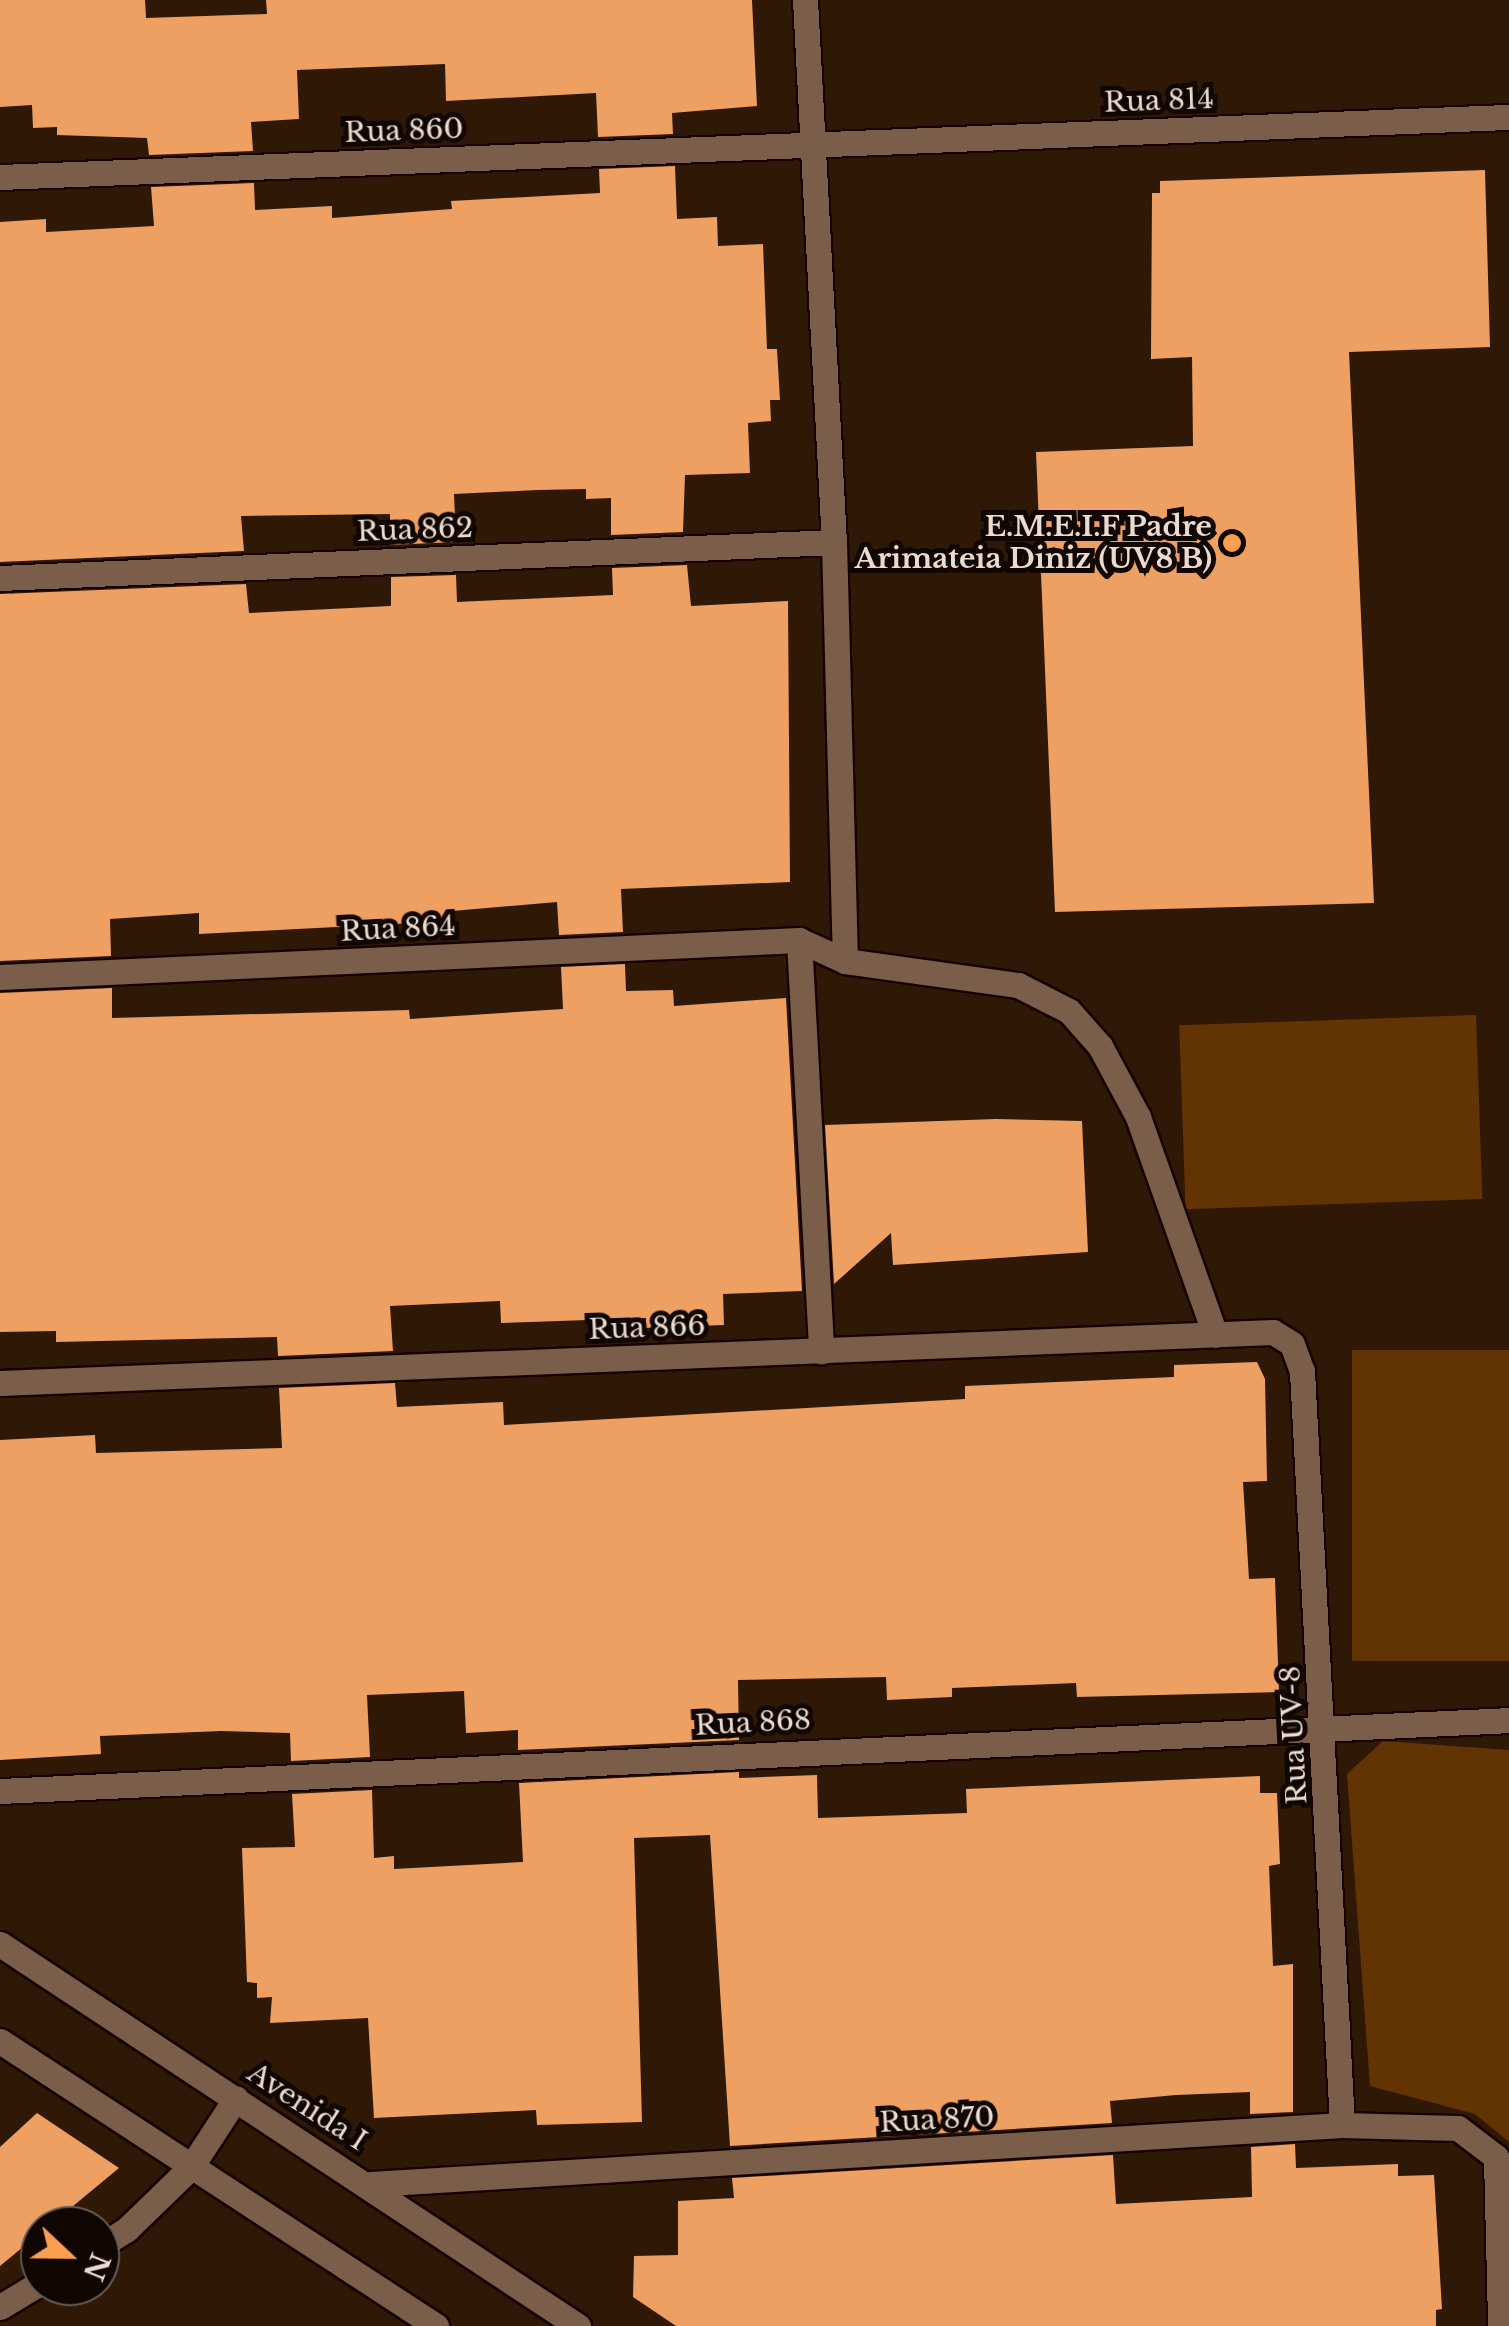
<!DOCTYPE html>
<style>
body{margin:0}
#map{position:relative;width:1509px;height:2326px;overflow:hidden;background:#2f1805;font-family:"Libre Baskerville",serif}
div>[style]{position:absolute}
.green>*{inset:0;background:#633403;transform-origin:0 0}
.building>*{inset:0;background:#eea062}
.roads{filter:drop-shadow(2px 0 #160300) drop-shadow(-2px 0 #160300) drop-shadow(0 2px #160300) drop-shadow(0 -2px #160300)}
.minor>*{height:25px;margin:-12.5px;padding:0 12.5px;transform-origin:12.5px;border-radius:12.5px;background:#7a5e49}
.dots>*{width:28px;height:28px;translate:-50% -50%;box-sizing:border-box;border:5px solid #100602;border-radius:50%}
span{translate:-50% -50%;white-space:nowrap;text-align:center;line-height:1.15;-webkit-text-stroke:10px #100602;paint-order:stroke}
.street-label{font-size:28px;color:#ebdbcf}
.poi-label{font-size:28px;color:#ebdbcf;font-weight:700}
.right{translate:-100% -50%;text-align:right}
.north{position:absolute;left:20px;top:2206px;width:100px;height:100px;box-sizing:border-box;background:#100602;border:2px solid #685b54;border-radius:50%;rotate:112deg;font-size:28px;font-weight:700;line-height:40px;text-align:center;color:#ebdbcf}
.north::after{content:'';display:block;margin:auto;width:35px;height:45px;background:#fb9e50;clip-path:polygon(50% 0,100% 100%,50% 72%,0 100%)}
</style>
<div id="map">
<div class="green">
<div style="left:1476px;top:1015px;width:184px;height:297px;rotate:88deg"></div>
<div style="left:1509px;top:1350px;width:311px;height:157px;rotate:90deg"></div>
<div style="clip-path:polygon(1383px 1741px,1509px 1750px,1509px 2142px,1475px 2114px,1370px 2086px,1347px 1774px)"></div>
</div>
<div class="building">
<div style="clip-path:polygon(0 0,145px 0,146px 18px,267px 14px,266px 0,752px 0,757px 106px,672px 113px,673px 134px,598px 137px,596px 93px,446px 101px,445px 64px,297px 70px,299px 119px,251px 122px,253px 151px,149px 155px,147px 138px,57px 135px,57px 127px,33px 128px,32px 105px,0 107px)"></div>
<div style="clip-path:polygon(675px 166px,677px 219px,717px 217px,718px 246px,763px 244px,767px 349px,777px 349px,780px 400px,770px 400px,771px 421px,748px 423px,750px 473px,685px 475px,683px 532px,611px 535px,611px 498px,586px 499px,586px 489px,537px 490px,454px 494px,456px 542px,390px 545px,390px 514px,241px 516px,244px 551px,0 562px,0 222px,46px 219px,46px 232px,154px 226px,151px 187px,254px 183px,255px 210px,332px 206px,332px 218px,452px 209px,451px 201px,600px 193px,599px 169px)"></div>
<div style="clip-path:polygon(1485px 170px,1490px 347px,1349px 352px,1374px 903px,1055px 912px,1036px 452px,1193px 446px,1192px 357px,1151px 359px,1152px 193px,1160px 193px,1160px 181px)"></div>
<div style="clip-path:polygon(687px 565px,691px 606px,788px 601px,790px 882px,621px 889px,623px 932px,559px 935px,557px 902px,452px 911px,452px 921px,199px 934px,199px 913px,110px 919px,111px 956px,0 961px,0 594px,246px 584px,249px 613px,391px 606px,391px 577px,456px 575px,457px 602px,613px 595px,612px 568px)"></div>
<div style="clip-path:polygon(625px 964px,626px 991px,673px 990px,674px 1006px,786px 998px,802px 1291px,723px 1294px,724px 1325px,646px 1328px,646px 1318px,501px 1323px,500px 1301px,390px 1306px,393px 1351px,278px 1356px,277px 1337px,56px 1342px,56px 1331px,0 1332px,0 993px,112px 988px,112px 1018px,409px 1010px,410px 1019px,563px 1009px,561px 967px)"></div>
<div style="clip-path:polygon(996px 1119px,1082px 1121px,1088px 1252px,893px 1265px,891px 1233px,834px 1284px,825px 1125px)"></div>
<div style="clip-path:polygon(1257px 1362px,1265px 1379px,1267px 1481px,1243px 1482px,1249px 1579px,1275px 1578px,1279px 1692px,1077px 1697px,1076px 1683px,952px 1688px,952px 1697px,887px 1700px,886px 1677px,738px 1680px,739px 1740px,518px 1750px,518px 1730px,466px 1733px,464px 1691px,367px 1695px,370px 1757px,291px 1761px,290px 1733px,221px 1731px,100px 1736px,101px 1754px,0 1760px,0 1440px,95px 1435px,96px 1453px,282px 1448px,279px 1388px,395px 1383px,397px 1407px,503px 1402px,504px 1425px,965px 1399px,965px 1386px,1174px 1377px,1174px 1365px)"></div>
<div style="clip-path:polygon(739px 1772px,739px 1778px,817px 1775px,818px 1818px,967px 1813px,966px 1789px,1260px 1776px,1260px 1793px,1277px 1793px,1280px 1864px,1269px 1866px,1273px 1966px,1293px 1964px,1293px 2112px,1250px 2114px,1250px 2092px,1176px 2095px,1110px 2101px,1112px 2123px,730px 2146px,710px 1835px,634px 1838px,642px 2122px,537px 2125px,536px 2110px,374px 2118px,368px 2018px,270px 2023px,272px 1997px,257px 1998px,257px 1983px,247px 1982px,242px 1848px,295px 1847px,292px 1794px,372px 1790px,374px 1858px,394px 1856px,394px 1869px,523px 1862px,519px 1783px)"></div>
<div style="clip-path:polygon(37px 2113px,119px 2168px,49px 2226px,40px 2226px,40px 2233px,0 2266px,0 2147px)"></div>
<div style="clip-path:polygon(1295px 2144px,1296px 2168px,1398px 2164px,1398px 2176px,1434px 2175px,1442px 2309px,1436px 2310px,1436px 2326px,676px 2326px,633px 2297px,634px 2256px,678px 2255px,678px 2201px,734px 2198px,732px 2178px,1113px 2155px,1116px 2204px,1252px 2197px,1251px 2147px)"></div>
</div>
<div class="roads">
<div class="minor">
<div style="left:805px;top:0;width:543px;rotate:86.94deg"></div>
<div style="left:834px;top:542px;width:419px;rotate:88.5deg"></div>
<div style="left:0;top:177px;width:1510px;rotate:-2.28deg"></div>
<div style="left:0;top:578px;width:835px;rotate:-2.47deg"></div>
<div style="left:799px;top:940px;width:412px;rotate:86.9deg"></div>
<div style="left:0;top:977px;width:800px;rotate:-2.65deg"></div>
<div style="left:799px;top:940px;width:51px;rotate:24.5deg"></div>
<div style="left:845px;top:961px;width:175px;rotate:7.9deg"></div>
<div style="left:1018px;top:985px;width:57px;rotate:27deg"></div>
<div style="left:1069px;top:1011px;width:47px;rotate:48.5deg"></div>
<div style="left:1100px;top:1046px;width:81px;rotate:61.8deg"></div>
<div style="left:1138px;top:1117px;width:231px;rotate:70.5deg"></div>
<div style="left:0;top:1383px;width:1274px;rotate:-2.29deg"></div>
<div style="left:1273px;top:1332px;width:22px;rotate:32deg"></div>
<div style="left:1292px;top:1344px;width:29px;rotate:70deg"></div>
<div style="left:1302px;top:1371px;width:755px;rotate:86.96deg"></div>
<div style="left:0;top:1791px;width:1511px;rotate:-2.69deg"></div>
<div style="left:0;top:1944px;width:693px;rotate:33.46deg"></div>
<div style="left:0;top:2041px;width:521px;rotate:33.17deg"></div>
<div style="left:371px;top:2184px;width:973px;rotate:-3.48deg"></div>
<div style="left:1342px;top:2125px;width:116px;rotate:1.5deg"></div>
<div style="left:1458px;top:2128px;width:48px;rotate:37.3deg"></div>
<div style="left:1496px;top:2157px;width:169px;rotate:88.6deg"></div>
<div style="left:100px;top:2246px;width:32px;rotate:-32deg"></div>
<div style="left:127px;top:2229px;width:89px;rotate:-44.1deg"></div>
<div style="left:191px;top:2167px;width:82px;rotate:-56.9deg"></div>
<div style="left:0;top:2307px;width:47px;rotate:-31deg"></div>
</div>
</div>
<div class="dots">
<div style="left:1232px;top:543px;background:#fb9e50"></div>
</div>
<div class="street-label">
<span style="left:1159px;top:101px;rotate:-2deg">Rua 814</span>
<span style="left:404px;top:131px;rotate:-2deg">Rua 860</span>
<span style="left:415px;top:530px;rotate:-2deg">Rua 862</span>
<span style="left:398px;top:929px;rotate:-3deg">Rua 864</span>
<span style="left:647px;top:1328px;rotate:-2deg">Rua 866</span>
<span style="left:753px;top:1723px;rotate:-3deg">Rua 868</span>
<span style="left:1294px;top:1735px;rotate:-93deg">Rua UV-8</span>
<span style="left:307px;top:2107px;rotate:33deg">Avenida I</span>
<span style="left:937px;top:2120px;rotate:-3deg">Rua 870</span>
</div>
<div class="poi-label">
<span class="right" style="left:1212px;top:543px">E.M.E.I.F Padre<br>Arimateia Diniz (UV8 B)</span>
</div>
<div class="north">N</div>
</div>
